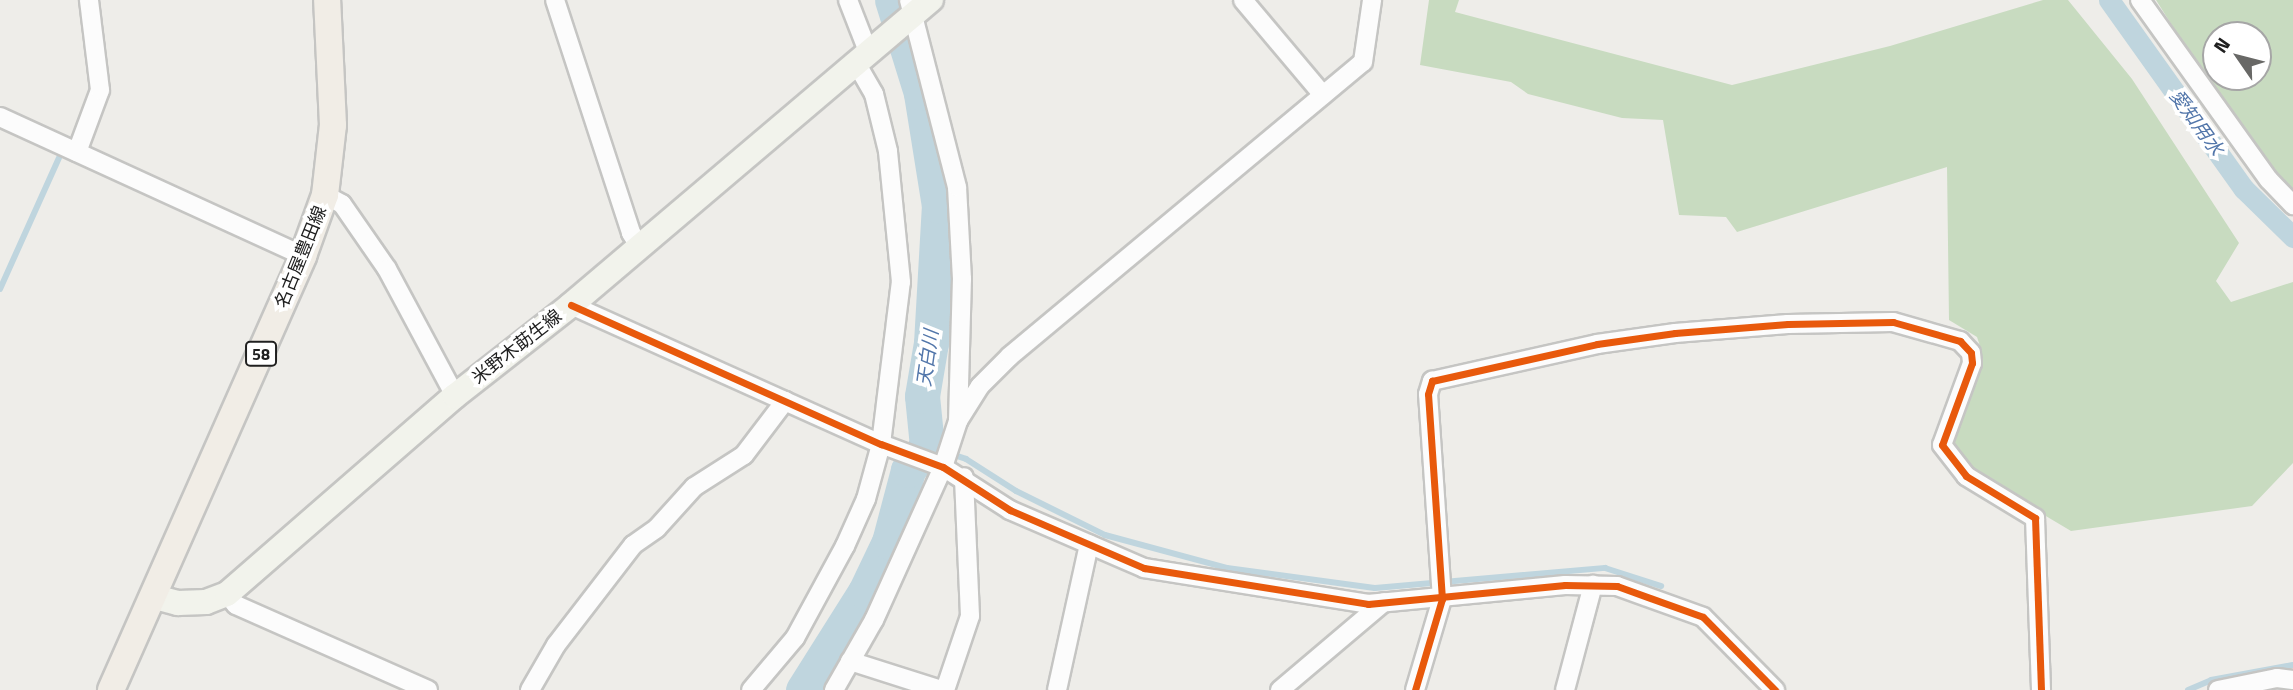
<!DOCTYPE html>
<meta charset="utf-8">
<style>
body{margin:0}
#map{position:relative;width:2293px;height:690px;overflow:hidden;background:#eeede9;font-family:"Titillium Web","Noto Sans JP",sans-serif}
div>[style]{position:absolute}
.forest>*{inset:0;background:#c8dbc0}
.stream>*{height:6px;margin:-3px;padding:0 3px;transform-origin:3px;border-radius:3px;background:#bfd5de}
.canal>*{height:21px;margin:-10.5px;padding:0 10.5px;transform-origin:10.5px;border-radius:10.5px;background:#bfd5de}
.river>*{height:35px;margin:-17.5px;padding:0 17.5px;transform-origin:17.5px;border-radius:17.5px;background:#bfd5de}
.roads{filter:drop-shadow(2px 0 #c5c5c3) drop-shadow(-2px 0 #c5c5c3) drop-shadow(0 2px #c5c5c3) drop-shadow(0 -2px #c5c5c3)}
.street>*{height:18px;margin:-9px;padding:0 9px;transform-origin:9px;border-radius:9px;background:#fcfcfc}
.secondary>*{height:24px;margin:-12px;padding:0 12px;transform-origin:12px;border-radius:12px;background:#f2f3ec}
.primary>*{height:26px;margin:-13px;padding:0 13px;transform-origin:13px;border-radius:13px;background:#f1ede6}
.cycleway>*{height:7px;margin:-3.5px;padding:0 3.5px;transform-origin:3.5px;border-radius:3.5px;background:#e8590c}
span{translate:-50% -50%;white-space:nowrap;text-align:center;line-height:1.15;-webkit-text-stroke:7px #fff;paint-order:stroke}
.shield-label span{padding:2px 5px;background:#fff;border:2px solid;border-radius:5px;-webkit-text-stroke-width:0}
.shield-label{font-size:16px;color:#202020;font-weight:700}
.street-label{font-size:18px;color:#202020}
.water-label{font-size:19px;color:#5276aa;font-style:italic}
.north{position:absolute;left:2202px;top:21px;width:70px;height:70px;box-sizing:border-box;background:#fff;border:2px solid #a6a6a6;border-radius:50%;rotate:305deg;font-size:19px;font-weight:700;line-height:28px;text-align:center;color:#202020}
.north::after{content:'';display:block;margin:auto;width:24px;height:32px;background:#686866;clip-path:polygon(50% 0,100% 100%,50% 72%,0 100%)}
</style>
<div id="map">
<div class="forest">
<div style="clip-path:polygon(1429px 0,1459px 0,1455px 12px,1732px 85px,1890px 46px,2043px 0,2068px 0,2132px 79px,2239px 243px,2216px 281px,2231px 302px,2293px 282px,2293px 463px,2252px 506px,2071px 531px,1972px 472px,1944px 444px,1981px 349px,1977px 337px,1949px 320px,1947px 167px,1737px 232px,1726px 217px,1679px 215px,1663px 120px,1622px 118px,1528px 94px,1511px 82px,1420px 65px)"></div>
<div style="clip-path:polygon(evenodd,2156px 0,2293px 0,2293px 197px,2231px 119px,2156px 0,2216px 35px,2258px 35px,2258px 77px,2216px 77px,2216px 35px)"></div>
</div>
<div class="stream">
<div style="left:0;top:289px;width:144px;rotate:-65.8deg"></div>
<div style="left:927px;top:446px;width:41px;rotate:18.4deg"></div>
<div style="left:966px;top:459px;width:59px;rotate:32.6deg"></div>
<div style="left:1016px;top:491px;width:99px;rotate:26.3deg"></div>
<div style="left:1105px;top:535px;width:126px;rotate:15.1deg"></div>
<div style="left:1227px;top:568px;width:149px;rotate:7.7deg"></div>
<div style="left:1375px;top:588px;width:231px;rotate:-5deg"></div>
<div style="left:1605px;top:568px;width:59px;rotate:17.8deg"></div>
<div style="left:2188px;top:690px;width:25px;rotate:-23deg"></div>
<div style="left:2211px;top:680px;width:83px;rotate:-10.4deg"></div>
</div>
<div class="canal">
<div style="left:2109px;top:0;width:232px;rotate:54.5deg"></div>
<div style="left:2244px;top:189px;width:69px;rotate:44.4deg"></div>
</div>
<div class="river">
<div style="left:803px;top:690px;width:116px;rotate:-57.7deg"></div>
<div style="left:865px;top:592px;width:55px;rotate:-64.4deg"></div>
<div style="left:889px;top:542px;width:74px;rotate:-75.2deg"></div>
<div style="left:908px;top:470px;width:31px;rotate:-52deg"></div>
<div style="left:927px;top:446px;width:50px;rotate:-95.7deg"></div>
<div style="left:922px;top:396px;width:54px;rotate:-80.4deg"></div>
<div style="left:931px;top:343px;width:137px;rotate:-86.7deg"></div>
<div style="left:939px;top:206px;width:114px;rotate:-99.1deg"></div>
<div style="left:921px;top:93px;width:97px;rotate:-107.3deg"></div>
</div>
<div class="roads">
<div class="street">
<div style="left:555px;top:0;width:245px;rotate:71.9deg"></div>
<div style="left:631px;top:233px;width:15px;rotate:58deg"></div>
<div style="left:848px;top:0;width:58px;rotate:68.7deg"></div>
<div style="left:1243px;top:0;width:124px;rotate:49.9deg"></div>
<div style="left:2140px;top:0;width:221px;rotate:54.4deg"></div>
<div style="left:2269px;top:180px;width:35px;rotate:46deg"></div>
<div style="left:0;top:117px;width:333px;rotate:24.6deg"></div>
<div style="left:77px;top:152px;width:66px;rotate:-69.6deg"></div>
<div style="left:100px;top:90px;width:91px;rotate:-97deg"></div>
<div style="left:325px;top:195px;width:19px;rotate:28deg"></div>
<div style="left:342px;top:204px;width:79px;rotate:55.3deg"></div>
<div style="left:387px;top:269px;width:144px;rotate:61.8deg"></div>
<div style="left:571px;top:305px;width:340px;rotate:24.2deg"></div>
<div style="left:881px;top:444px;width:66px;rotate:20.4deg"></div>
<div style="left:943px;top:467px;width:80px;rotate:32.7deg"></div>
<div style="left:1010px;top:510px;width:146px;rotate:23.4deg"></div>
<div style="left:1144px;top:568px;width:227px;rotate:9.1deg"></div>
<div style="left:1368px;top:604px;width:198px;rotate:-5.5deg"></div>
<div style="left:1565px;top:585px;width:52px;rotate:1.1deg"></div>
<div style="left:1617px;top:586px;width:91px;rotate:19.8deg"></div>
<div style="left:1703px;top:617px;width:103px;rotate:45.4deg"></div>
<div style="left:958px;top:421px;width:41px;rotate:-57.8deg"></div>
<div style="left:980px;top:386px;width:42px;rotate:-45deg"></div>
<div style="left:1010px;top:356px;width:459px;rotate:-39.8deg"></div>
<div style="left:1363px;top:62px;width:63px;rotate:-81.7deg"></div>
<div style="left:227px;top:594px;width:14px;rotate:51deg"></div>
<div style="left:236px;top:605px;width:210px;rotate:23.9deg"></div>
<div style="left:850px;top:661px;width:96px;rotate:17.7deg"></div>
<div style="left:530px;top:690px;width:52px;rotate:-60deg"></div>
<div style="left:556px;top:645px;width:126px;rotate:-52.4deg"></div>
<div style="left:633px;top:545px;width:29px;rotate:-35deg"></div>
<div style="left:657px;top:528px;width:55px;rotate:-47.9deg"></div>
<div style="left:694px;top:487px;width:59px;rotate:-32.6deg"></div>
<div style="left:744px;top:455px;width:68px;rotate:-52.8deg"></div>
<div style="left:751px;top:690px;width:68px;rotate:-49.8deg"></div>
<div style="left:795px;top:638px;width:105px;rotate:-61.5deg"></div>
<div style="left:845px;top:546px;width:51px;rotate:-65.9deg"></div>
<div style="left:866px;top:499px;width:57px;rotate:-74.7deg"></div>
<div style="left:881px;top:444px;width:163px;rotate:-83deg"></div>
<div style="left:901px;top:282px;width:132px;rotate:-95.7deg"></div>
<div style="left:888px;top:151px;width:59px;rotate:-103.8deg"></div>
<div style="left:874px;top:94px;width:34px;rotate:-120deg"></div>
<div style="left:834px;top:690px;width:81px;rotate:-60.3deg"></div>
<div style="left:874px;top:620px;width:168px;rotate:-65.7deg"></div>
<div style="left:943px;top:467px;width:48px;rotate:-71.9deg"></div>
<div style="left:958px;top:421px;width:142px;rotate:-88.4deg"></div>
<div style="left:962px;top:279px;width:92px;rotate:-93.1deg"></div>
<div style="left:957px;top:187px;width:193px;rotate:-104.4deg"></div>
<div style="left:945px;top:690px;width:78px;rotate:-71.3deg"></div>
<div style="left:970px;top:616px;width:139px;rotate:-92.5deg"></div>
<div style="left:1057px;top:690px;width:149px;rotate:-77.6deg"></div>
<div style="left:1280px;top:690px;width:136px;rotate:-40.2deg"></div>
<div style="left:1415px;top:690px;width:95px;rotate:-73.5deg"></div>
<div style="left:1442px;top:599px;width:205px;rotate:-93.9deg"></div>
<div style="left:1428px;top:394px;width:14px;rotate:-73deg"></div>
<div style="left:1432px;top:381px;width:169px;rotate:-12.6deg"></div>
<div style="left:1597px;top:344px;width:79px;rotate:-8deg"></div>
<div style="left:1675px;top:333px;width:113px;rotate:-4.6deg"></div>
<div style="left:1788px;top:324px;width:105px;rotate:-1.1deg"></div>
<div style="left:1893px;top:322px;width:70px;rotate:15.8deg"></div>
<div style="left:1960px;top:341px;width:16px;rotate:47deg"></div>
<div style="left:1971px;top:353px;width:10px;rotate:84deg"></div>
<div style="left:1972px;top:363px;width:87px;rotate:110.1deg"></div>
<div style="left:1942px;top:445px;width:39px;rotate:52deg"></div>
<div style="left:1966px;top:476px;width:81px;rotate:31.3deg"></div>
<div style="left:2035px;top:518px;width:172px;rotate:88deg"></div>
<div style="left:1565px;top:690px;width:109px;rotate:-75.1deg"></div>
<div style="left:2218px;top:690px;width:60px;rotate:-11.5deg"></div>
<div style="left:2277px;top:678px;width:16px;rotate:7deg"></div>
</div>
<div class="secondary">
<div style="left:155px;top:597px;width:24px;rotate:15deg"></div>
<div style="left:178px;top:603px;width:28px;rotate:-2deg"></div>
<div style="left:206px;top:602px;width:22px;rotate:-21deg"></div>
<div style="left:227px;top:594px;width:302px;rotate:-41deg"></div>
<div style="left:455px;top:396px;width:147px;rotate:-38.1deg"></div>
<div style="left:571px;top:305px;width:472px;rotate:-40.3deg"></div>
</div>
<div class="primary">
<div style="left:111px;top:690px;width:475px;rotate:-66.1deg"></div>
<div style="left:303px;top:256px;width:65px;rotate:-70.2deg"></div>
<div style="left:325px;top:195px;width:70px;rotate:-83.5deg"></div>
<div style="left:333px;top:125px;width:125px;rotate:-92.7deg"></div>
</div>
</div>
<div class="cycleway">
<div style="left:571px;top:305px;width:340px;rotate:24.2deg"></div>
<div style="left:881px;top:444px;width:66px;rotate:20.4deg"></div>
<div style="left:943px;top:467px;width:80px;rotate:32.7deg"></div>
<div style="left:1010px;top:510px;width:146px;rotate:23.4deg"></div>
<div style="left:1144px;top:568px;width:227px;rotate:9.1deg"></div>
<div style="left:1368px;top:604px;width:198px;rotate:-5.5deg"></div>
<div style="left:1565px;top:585px;width:52px;rotate:1.1deg"></div>
<div style="left:1617px;top:586px;width:91px;rotate:19.8deg"></div>
<div style="left:1703px;top:617px;width:103px;rotate:45.4deg"></div>
<div style="left:1415px;top:690px;width:95px;rotate:-73.5deg"></div>
<div style="left:1442px;top:599px;width:205px;rotate:-93.9deg"></div>
<div style="left:1428px;top:394px;width:14px;rotate:-73deg"></div>
<div style="left:1432px;top:381px;width:169px;rotate:-12.6deg"></div>
<div style="left:1597px;top:344px;width:79px;rotate:-8deg"></div>
<div style="left:1675px;top:333px;width:113px;rotate:-4.6deg"></div>
<div style="left:1788px;top:324px;width:105px;rotate:-1.1deg"></div>
<div style="left:1893px;top:322px;width:70px;rotate:15.8deg"></div>
<div style="left:1960px;top:341px;width:16px;rotate:47deg"></div>
<div style="left:1971px;top:353px;width:10px;rotate:84deg"></div>
<div style="left:1972px;top:363px;width:87px;rotate:110.1deg"></div>
<div style="left:1942px;top:445px;width:39px;rotate:52deg"></div>
<div style="left:1966px;top:476px;width:81px;rotate:31.3deg"></div>
<div style="left:2035px;top:518px;width:172px;rotate:88deg"></div>
</div>
<div class="shield-label">
<span style="left:261px;top:354px">58</span>
</div>
<div class="street-label">
<span style="left:301px;top:257px;rotate:-68deg">名古屋豊田線</span>
<span style="left:517px;top:347px;rotate:-38deg">米野木莇生線</span>
</div>
<div class="water-label">
<span style="left:2197px;top:122px;rotate:54deg">愛知用水</span>
<span style="left:927px;top:358px;rotate:-82deg">天白川</span>
</div>
<div class="north">N</div>
</div>
